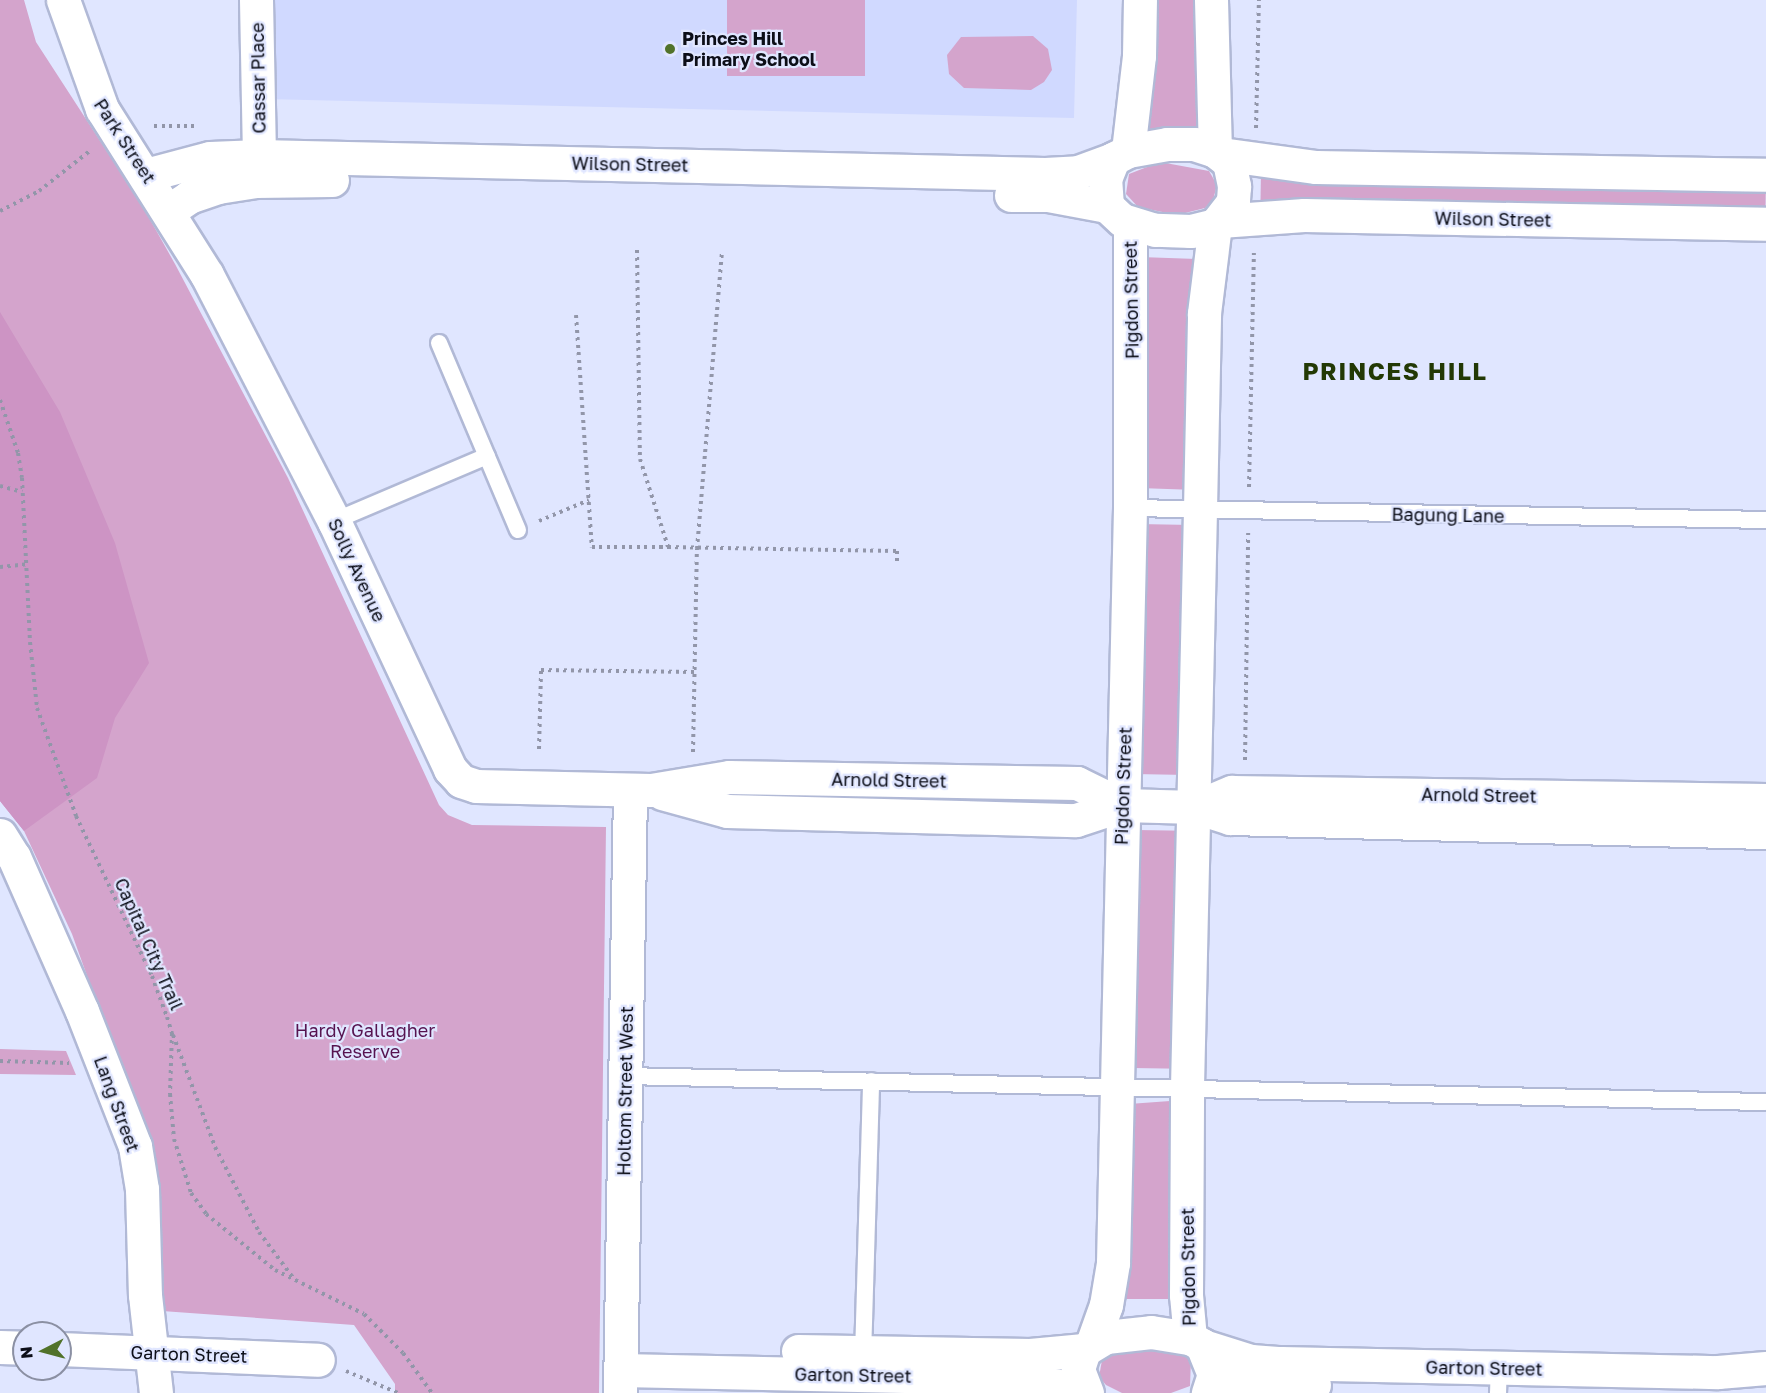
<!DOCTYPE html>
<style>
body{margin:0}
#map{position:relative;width:1766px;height:1393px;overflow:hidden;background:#e0e6ff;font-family:"Golos Text",sans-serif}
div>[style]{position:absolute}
.built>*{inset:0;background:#d0d9ff}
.green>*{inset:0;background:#d4a4cc;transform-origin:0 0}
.forest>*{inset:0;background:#cd94c4}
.path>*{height:4px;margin-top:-2px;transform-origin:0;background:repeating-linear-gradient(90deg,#9296a9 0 3px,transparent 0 7.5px)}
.roads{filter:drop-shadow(2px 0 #b1b9d6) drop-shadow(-2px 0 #b1b9d6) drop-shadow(0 2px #b1b9d6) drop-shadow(0 -2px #b1b9d6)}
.service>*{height:16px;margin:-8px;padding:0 8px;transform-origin:8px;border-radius:8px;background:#fff}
.minor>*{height:33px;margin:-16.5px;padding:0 16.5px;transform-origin:16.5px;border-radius:16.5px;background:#fff}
.tertiary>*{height:33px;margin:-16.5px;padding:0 16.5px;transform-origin:16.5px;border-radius:16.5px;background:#fff}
.dots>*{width:16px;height:16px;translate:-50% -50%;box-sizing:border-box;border:3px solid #e0e6ff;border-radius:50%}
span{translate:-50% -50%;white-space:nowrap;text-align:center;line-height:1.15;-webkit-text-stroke:4.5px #e0e6ff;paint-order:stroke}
.poi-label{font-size:18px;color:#0c0e18;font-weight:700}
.left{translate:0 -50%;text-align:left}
.street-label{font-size:18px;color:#0c0e18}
.park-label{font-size:18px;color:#561350}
.district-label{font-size:24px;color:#233905;font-weight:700;letter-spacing:1.5px}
.north{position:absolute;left:12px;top:1321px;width:60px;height:60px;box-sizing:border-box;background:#e0e6ff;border:2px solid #8b90a3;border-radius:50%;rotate:264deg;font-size:16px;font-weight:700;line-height:24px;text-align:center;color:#0c0e18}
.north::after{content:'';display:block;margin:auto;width:21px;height:27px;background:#51722a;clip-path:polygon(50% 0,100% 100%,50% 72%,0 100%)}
</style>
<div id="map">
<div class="built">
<div style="clip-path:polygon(266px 0,1077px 0,1074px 118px,264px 99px)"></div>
</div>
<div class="green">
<div style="clip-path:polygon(0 0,24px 0,36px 42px,143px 207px,175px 264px,288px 478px,439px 805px,448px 815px,472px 825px,606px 827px,599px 1393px,395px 1393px,395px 1384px,354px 1325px,162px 1311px,160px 1221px,149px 1148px,72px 934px,24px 831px,0 801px)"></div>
<div style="left:727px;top:0;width:138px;height:76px"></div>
<div style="clip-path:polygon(1147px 0,1203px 0,1206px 136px,1139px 134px)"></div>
<div style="clip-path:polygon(1033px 36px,1048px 49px,1052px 70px,1044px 82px,1031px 90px,964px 88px,949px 74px,947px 55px,961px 37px)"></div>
<div style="clip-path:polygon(1160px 162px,1209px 171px,1217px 185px,1213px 200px,1205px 208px,1177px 215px,1138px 207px,1126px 194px,1129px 174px)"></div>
<div style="left:1261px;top:172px;width:505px;height:34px;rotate:1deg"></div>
<div style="left:1140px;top:257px;width:64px;height:231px;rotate:2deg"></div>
<div style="left:1138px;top:524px;width:54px;height:250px;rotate:1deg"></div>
<div style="left:1136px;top:830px;width:49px;height:238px;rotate:1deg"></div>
<div style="clip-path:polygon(0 1049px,66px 1051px,76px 1075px,0 1074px)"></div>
<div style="clip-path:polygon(1170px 1101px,1174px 1104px,1177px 1299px,1117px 1299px,1129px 1104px)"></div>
<div style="clip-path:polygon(1133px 1346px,1184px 1353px,1191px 1359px,1190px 1386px,1171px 1393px,1122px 1393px,1106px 1385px,1099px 1377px,1102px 1360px,1112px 1352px)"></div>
</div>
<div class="forest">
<div style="clip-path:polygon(0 312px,60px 412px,115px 543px,149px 663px,115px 718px,97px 778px,24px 831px,0 801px)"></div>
</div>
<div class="path">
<div style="left:154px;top:126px;width:41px"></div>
<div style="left:1256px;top:128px;width:128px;rotate:-88.7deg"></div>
<div style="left:0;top:211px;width:44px;rotate:-27.1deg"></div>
<div style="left:39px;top:191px;width:66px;rotate:-38.3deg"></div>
<div style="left:637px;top:250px;width:209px;rotate:89.2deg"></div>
<div style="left:640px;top:459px;width:92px;rotate:72.3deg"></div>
<div style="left:668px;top:547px;width:229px;rotate:1deg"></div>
<div style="left:897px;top:551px;width:10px;rotate:90deg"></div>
<div style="left:576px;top:315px;width:233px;rotate:86.1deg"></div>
<div style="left:592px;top:547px;width:76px"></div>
<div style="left:0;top:400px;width:56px;rotate:71.2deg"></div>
<div style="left:18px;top:453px;width:25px;rotate:81deg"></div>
<div style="left:22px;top:478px;width:164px;rotate:87.2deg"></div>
<div style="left:30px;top:642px;width:66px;rotate:83.9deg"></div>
<div style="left:37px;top:708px;width:115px;rotate:70.1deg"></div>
<div style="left:76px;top:816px;width:177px;rotate:64.6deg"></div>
<div style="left:152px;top:976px;width:44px;rotate:69.9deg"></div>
<div style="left:167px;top:1017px;width:17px;rotate:73deg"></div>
<div style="left:172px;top:1033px;width:61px;rotate:91.9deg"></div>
<div style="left:170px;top:1094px;width:45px;rotate:84.9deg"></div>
<div style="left:174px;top:1139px;width:57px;rotate:72.5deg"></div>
<div style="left:191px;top:1193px;width:26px;rotate:54deg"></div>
<div style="left:206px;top:1214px;width:89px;rotate:39.1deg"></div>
<div style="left:275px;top:1270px;width:99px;rotate:26.3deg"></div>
<div style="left:364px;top:1314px;width:55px;rotate:45deg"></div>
<div style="left:403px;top:1353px;width:49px;rotate:54.1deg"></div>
<div style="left:0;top:486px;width:23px;rotate:15deg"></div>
<div style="left:1249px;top:487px;width:234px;rotate:-88.8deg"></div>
<div style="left:539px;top:521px;width:54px;rotate:-22.8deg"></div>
<div style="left:0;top:567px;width:27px;rotate:-6deg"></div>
<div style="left:539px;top:749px;width:79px;rotate:-88.5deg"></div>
<div style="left:541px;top:670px;width:155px;rotate:0.7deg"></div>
<div style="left:693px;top:752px;width:203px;rotate:-88.9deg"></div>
<div style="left:697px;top:549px;width:297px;rotate:-85.2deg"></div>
<div style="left:1245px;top:760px;width:227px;rotate:-89.2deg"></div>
<div style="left:173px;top:1035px;width:120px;rotate:69.4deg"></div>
<div style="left:215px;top:1147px;width:96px;rotate:62.6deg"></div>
<div style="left:259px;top:1232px;width:59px;rotate:53.3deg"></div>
<div style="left:0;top:1061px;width:69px;rotate:1.7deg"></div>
<div style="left:346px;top:1371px;width:56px;rotate:22.9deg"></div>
</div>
<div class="roads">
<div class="service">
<div style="left:439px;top:343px;width:203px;rotate:67.1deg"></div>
<div style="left:1130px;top:508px;width:636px;rotate:1.08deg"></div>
<div style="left:334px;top:521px;width:166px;rotate:-23deg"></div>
<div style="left:625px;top:1076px;width:1141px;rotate:1.31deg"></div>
<div style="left:863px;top:1356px;width:275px;rotate:-88.3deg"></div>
<div style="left:1498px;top:1393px;width:25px;rotate:-88deg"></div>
</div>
<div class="minor">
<div style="left:63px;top:0;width:116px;rotate:70.3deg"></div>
<div style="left:102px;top:109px;width:196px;rotate:57.7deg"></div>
<div style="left:207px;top:275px;width:277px;rotate:62.7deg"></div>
<div style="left:334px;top:521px;width:274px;rotate:64.9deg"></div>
<div style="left:450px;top:769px;width:16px;rotate:47deg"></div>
<div style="left:461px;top:781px;width:16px;rotate:18deg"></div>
<div style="left:476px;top:786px;width:175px;rotate:1.3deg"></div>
<div style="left:651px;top:790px;width:79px;rotate:-9.5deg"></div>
<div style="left:729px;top:777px;width:348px;rotate:1deg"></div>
<div style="left:1077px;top:783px;width:50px;rotate:26.1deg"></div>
<div style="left:256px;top:0;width:156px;rotate:88.9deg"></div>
<div style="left:1221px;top:154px;width:96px;rotate:7.8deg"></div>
<div style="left:1316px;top:167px;width:450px;rotate:1deg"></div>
<div style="left:146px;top:175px;width:66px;rotate:-14.9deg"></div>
<div style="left:210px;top:158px;width:49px;rotate:-2.3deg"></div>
<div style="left:259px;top:156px;width:786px;rotate:1.31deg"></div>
<div style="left:1045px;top:174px;width:33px;rotate:-3deg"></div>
<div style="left:1078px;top:172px;width:37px;rotate:-20deg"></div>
<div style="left:1011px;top:195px;width:37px"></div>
<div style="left:1048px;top:195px;width:60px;rotate:10.6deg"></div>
<div style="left:170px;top:210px;width:23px;rotate:-34deg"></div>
<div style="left:189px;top:197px;width:31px;rotate:-19deg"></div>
<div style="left:218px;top:187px;width:37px;rotate:-9deg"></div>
<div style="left:255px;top:181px;width:77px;rotate:-0.7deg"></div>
<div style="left:1220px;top:221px;width:84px;rotate:-4.1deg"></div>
<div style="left:1304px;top:215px;width:462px;rotate:1.1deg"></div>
<div style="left:662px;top:793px;width:67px;rotate:15.5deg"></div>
<div style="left:727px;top:811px;width:349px;rotate:1.5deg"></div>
<div style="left:1076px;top:820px;width:48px;rotate:-18.1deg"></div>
<div style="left:1122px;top:805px;width:74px;rotate:1.5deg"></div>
<div style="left:1196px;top:807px;width:36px;rotate:18deg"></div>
<div style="left:1230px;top:818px;width:536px;rotate:1.5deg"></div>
<div style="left:1196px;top:807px;width:39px;rotate:-23deg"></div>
<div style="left:1232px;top:792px;width:534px;rotate:0.86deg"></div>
<div style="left:0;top:835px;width:26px;rotate:58deg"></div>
<div style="left:14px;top:857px;width:168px;rotate:66.2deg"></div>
<div style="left:82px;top:1011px;width:145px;rotate:68.6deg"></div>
<div style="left:135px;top:1146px;width:44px;rotate:80.8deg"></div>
<div style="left:142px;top:1189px;width:106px;rotate:88.4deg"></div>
<div style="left:145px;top:1295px;width:99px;rotate:83.6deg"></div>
<div style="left:1203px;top:1346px;width:50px;rotate:17.4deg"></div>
<div style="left:1251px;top:1361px;width:30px;rotate:4deg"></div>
<div style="left:1281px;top:1363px;width:437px;rotate:1.2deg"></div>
<div style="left:1718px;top:1372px;width:48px;rotate:-4.8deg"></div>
<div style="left:0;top:1347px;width:24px;rotate:2deg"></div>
<div style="left:60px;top:1349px;width:258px;rotate:2.4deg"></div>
<div style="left:798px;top:1351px;width:232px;rotate:1deg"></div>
<div style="left:1030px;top:1355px;width:54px;rotate:-5.3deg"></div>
<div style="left:621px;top:1370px;width:390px;rotate:1.2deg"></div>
<div style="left:1011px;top:1378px;width:74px;rotate:9.3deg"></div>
<div style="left:620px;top:1393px;width:603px;rotate:-89.05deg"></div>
<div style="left:1209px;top:1393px;width:27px;rotate:-13deg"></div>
<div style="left:1235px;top:1387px;width:79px;rotate:-1.5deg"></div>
</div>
<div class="tertiary">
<div style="left:1211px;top:0;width:151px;rotate:88.5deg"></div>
<div style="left:1167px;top:144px;width:27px"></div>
<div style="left:1194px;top:144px;width:22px;rotate:18deg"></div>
<div style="left:1215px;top:151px;width:18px;rotate:38deg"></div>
<div style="left:1229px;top:162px;width:25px;rotate:78deg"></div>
<div style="left:1234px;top:186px;width:16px;rotate:94deg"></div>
<div style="left:1233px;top:202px;width:29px;rotate:128deg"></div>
<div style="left:1215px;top:225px;width:25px;rotate:166deg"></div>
<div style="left:1191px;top:231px;width:36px;rotate:-178deg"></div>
<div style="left:1155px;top:230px;width:34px;rotate:-163deg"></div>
<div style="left:1122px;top:220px;width:21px;rotate:-137deg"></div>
<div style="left:1107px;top:206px;width:27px;rotate:-94deg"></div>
<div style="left:1105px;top:179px;width:22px;rotate:-68deg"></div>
<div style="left:1113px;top:159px;width:17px;rotate:-28deg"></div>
<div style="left:1128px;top:151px;width:40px;rotate:-10deg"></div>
<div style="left:1128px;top:151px;width:96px;rotate:-83.4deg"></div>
<div style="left:1139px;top:56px;width:56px;rotate:-89deg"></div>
<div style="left:1190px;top:1338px;width:43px;rotate:-95.3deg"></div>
<div style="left:1186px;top:1295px;width:208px;rotate:-89.7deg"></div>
<div style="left:1187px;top:1087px;width:578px;rotate:-88.71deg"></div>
<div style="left:1200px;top:509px;width:196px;rotate:-88.8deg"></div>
<div style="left:1204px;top:313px;width:89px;rotate:-82.9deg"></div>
<div style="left:1092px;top:1344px;width:41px;rotate:-70.3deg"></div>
<div style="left:1106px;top:1305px;width:43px;rotate:-80.5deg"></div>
<div style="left:1113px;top:1263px;width:755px;rotate:-88.71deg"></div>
<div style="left:1130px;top:508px;width:284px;rotate:-90deg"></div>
<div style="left:1087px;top:1393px;width:26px;rotate:-111deg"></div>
<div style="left:1078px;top:1369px;width:20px;rotate:-72deg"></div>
<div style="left:1084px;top:1350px;width:26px;rotate:-31deg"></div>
<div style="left:1106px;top:1337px;width:45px;rotate:-6.3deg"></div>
<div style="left:1151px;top:1332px;width:39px;rotate:9deg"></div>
<div style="left:1190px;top:1338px;width:14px;rotate:30deg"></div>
<div style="left:1202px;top:1345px;width:31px;rotate:68deg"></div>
<div style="left:1214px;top:1374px;width:20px;rotate:108deg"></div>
</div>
</div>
<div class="dots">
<div style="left:670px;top:49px;background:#51722a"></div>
</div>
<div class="poi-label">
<span class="left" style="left:682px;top:49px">Princes Hill<br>Primary School</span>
</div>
<div class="street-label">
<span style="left:258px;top:78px;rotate:-91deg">Cassar Place</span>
<span style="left:125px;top:141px;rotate:57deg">Park Street</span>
<span style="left:630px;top:164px;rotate:1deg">Wilson Street</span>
<span style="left:1493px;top:219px;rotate:1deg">Wilson Street</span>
<span style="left:1131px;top:300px;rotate:-91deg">Pigdon Street</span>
<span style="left:1448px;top:515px;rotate:1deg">Bagung Lane</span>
<span style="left:357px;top:570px;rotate:65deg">Solly Avenue</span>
<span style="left:889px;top:780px;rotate:1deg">Arnold Street</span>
<span style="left:1123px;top:786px;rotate:-88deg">Pigdon Street</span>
<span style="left:1479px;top:795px;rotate:1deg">Arnold Street</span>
<span style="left:149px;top:944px;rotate:66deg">Capital City Trail</span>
<span style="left:625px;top:1091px;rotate:-89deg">Holtom Street West</span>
<span style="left:117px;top:1104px;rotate:70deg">Lang Street</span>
<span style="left:1188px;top:1267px;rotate:-91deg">Pigdon Street</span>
<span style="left:189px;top:1354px;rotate:2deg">Garton Street</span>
<span style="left:1484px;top:1368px;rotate:1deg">Garton Street</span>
<span style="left:853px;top:1375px;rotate:1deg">Garton Street</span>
</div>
<div class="park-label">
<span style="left:365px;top:1041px">Hardy Gallagher<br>Reserve</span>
</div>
<div class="district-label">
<span style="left:1395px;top:371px">PRINCES HILL</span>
</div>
<div class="north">N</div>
</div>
